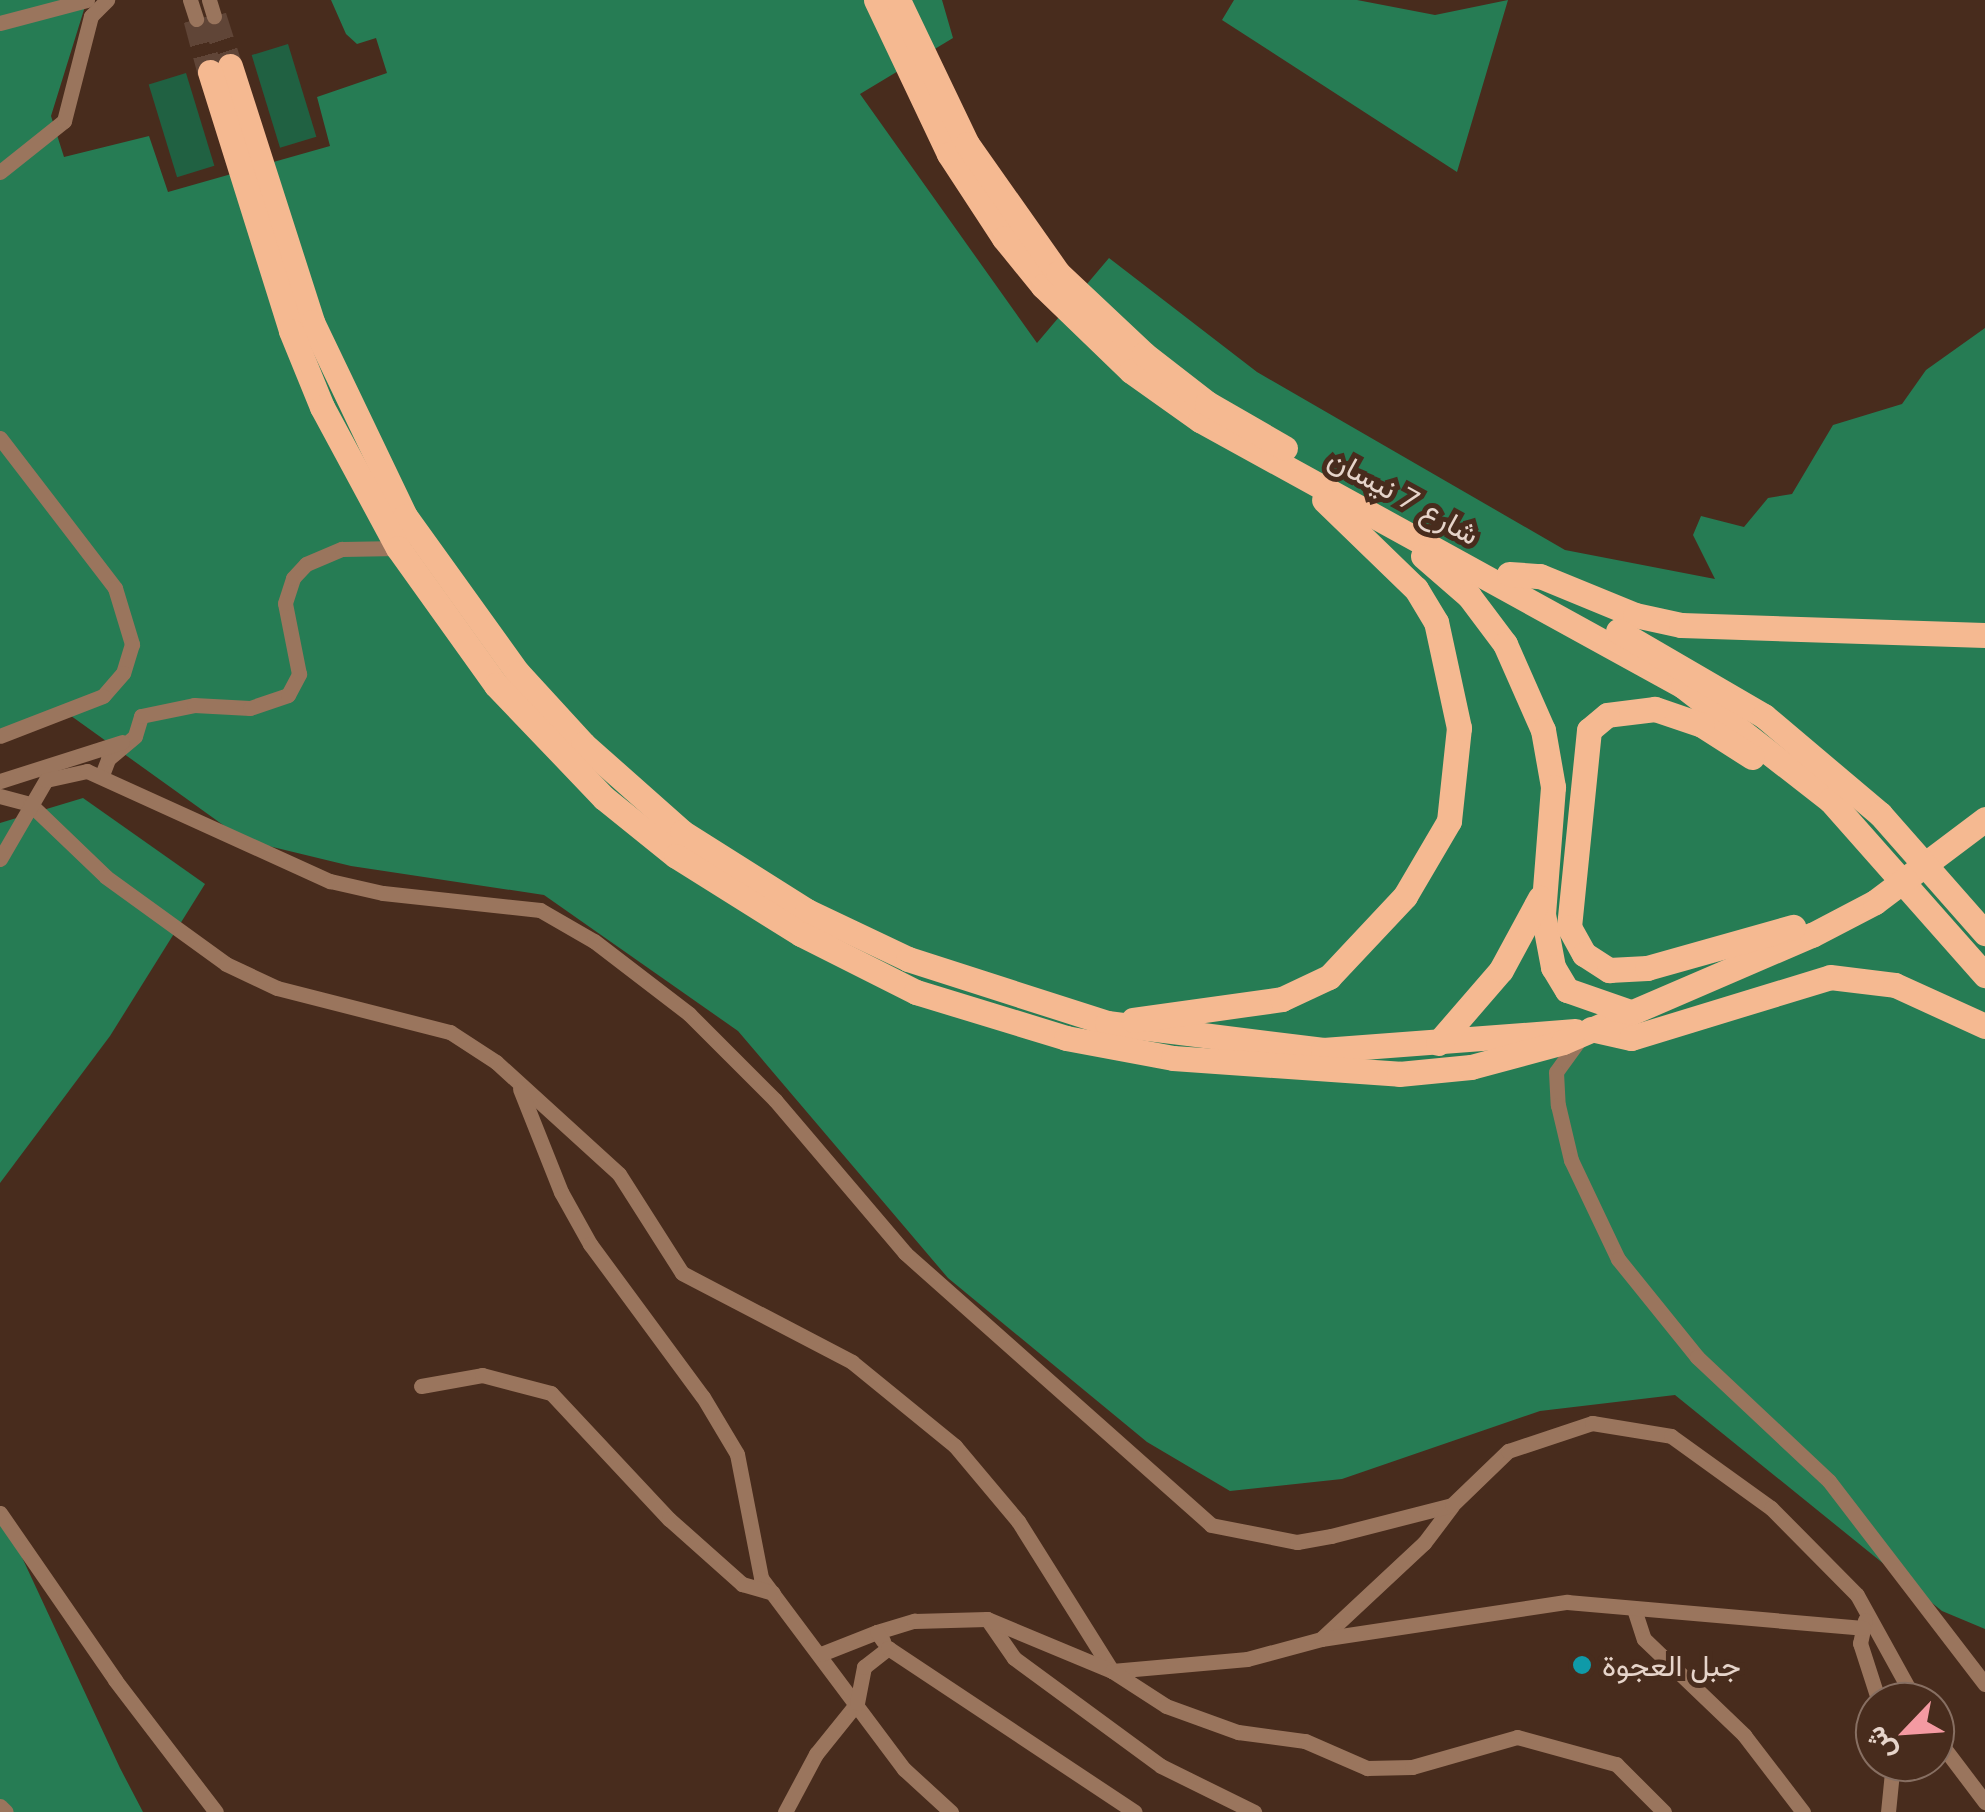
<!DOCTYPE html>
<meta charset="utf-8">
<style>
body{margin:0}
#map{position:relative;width:1985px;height:1812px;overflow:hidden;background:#482c1d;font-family:Mulish,Vazirmatn,sans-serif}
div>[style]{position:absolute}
.green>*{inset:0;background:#206142;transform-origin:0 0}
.forest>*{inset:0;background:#267c54}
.primary-tunnel>*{height:25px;margin-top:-12.5px;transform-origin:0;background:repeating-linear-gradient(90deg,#604537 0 25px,transparent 0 37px)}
.minor>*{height:15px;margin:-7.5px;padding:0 7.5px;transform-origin:7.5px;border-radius:7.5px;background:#9a755d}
.primary>*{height:25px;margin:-12.5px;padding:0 12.5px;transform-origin:12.5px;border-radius:12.5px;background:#f5b991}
.dots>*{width:28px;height:28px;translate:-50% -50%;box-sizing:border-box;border:5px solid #482c1d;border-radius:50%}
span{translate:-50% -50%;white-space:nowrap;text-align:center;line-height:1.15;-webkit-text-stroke:10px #482c1d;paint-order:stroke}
.street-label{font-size:30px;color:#e6d4ca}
.poi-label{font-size:30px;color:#e6d4ca}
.left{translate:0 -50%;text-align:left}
.north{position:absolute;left:1855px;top:1682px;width:100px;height:100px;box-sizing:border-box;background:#482c1d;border:2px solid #876f62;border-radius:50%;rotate:245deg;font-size:28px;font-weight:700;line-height:40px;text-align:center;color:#e6d4ca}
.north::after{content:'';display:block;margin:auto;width:35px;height:45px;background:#f49aa2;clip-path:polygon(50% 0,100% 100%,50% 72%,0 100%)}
</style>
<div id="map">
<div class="green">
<div style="left:288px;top:44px;width:97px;height:38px;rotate:73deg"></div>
<div style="left:186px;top:73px;width:97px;height:39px;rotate:73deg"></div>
</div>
<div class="forest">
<div style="clip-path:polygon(0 0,87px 0,51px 116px,64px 157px,149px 136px,168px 192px,330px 146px,317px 97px,387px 73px,376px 38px,357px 44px,346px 34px,331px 0,942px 0,953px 38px,860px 94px,1037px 343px,1109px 258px,1257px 372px,1565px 550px,1715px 579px,1693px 535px,1701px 516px,1744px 527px,1768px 498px,1792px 494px,1833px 425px,1902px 404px,1926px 370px,1985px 328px,1985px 1629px,1942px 1611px,1675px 1395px,1540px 1411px,1342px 1479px,1230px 1491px,1147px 1442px,948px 1278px,738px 1031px,544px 895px,351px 866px,244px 840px,67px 713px,0 736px)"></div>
<div style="clip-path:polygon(1234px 0,1357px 0,1435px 15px,1508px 0,1457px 172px,1222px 20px)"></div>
<div style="clip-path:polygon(83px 798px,205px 884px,110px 1036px,0 1183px,0 823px)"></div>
<div style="clip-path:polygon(0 1510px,120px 1768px,143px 1812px,0 1812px)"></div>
</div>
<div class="primary-tunnel">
<div style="left:214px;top:16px;width:52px;rotate:72.3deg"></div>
<div style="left:196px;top:19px;width:55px;rotate:75.2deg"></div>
</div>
<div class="minor">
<div style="left:190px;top:0;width:20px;rotate:72deg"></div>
<div style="left:209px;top:0;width:17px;rotate:73deg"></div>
<div style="left:0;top:23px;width:90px;rotate:-14.8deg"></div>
<div style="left:0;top:172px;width:82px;rotate:-38.6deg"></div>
<div style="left:64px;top:121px;width:108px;rotate:-75.6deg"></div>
<div style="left:91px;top:16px;width:23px;rotate:-45deg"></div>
<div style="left:0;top:438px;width:189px;rotate:52.5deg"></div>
<div style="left:115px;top:588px;width:59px;rotate:73.1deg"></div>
<div style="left:132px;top:644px;width:30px;rotate:107deg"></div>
<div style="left:123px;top:673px;width:30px;rotate:131deg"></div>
<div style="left:103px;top:696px;width:110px;rotate:158.8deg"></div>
<div style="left:102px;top:775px;width:17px;rotate:-69deg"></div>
<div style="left:108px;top:759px;width:35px;rotate:-40deg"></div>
<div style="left:135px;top:736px;width:21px;rotate:-73deg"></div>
<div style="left:141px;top:716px;width:54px;rotate:-11.7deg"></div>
<div style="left:194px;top:705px;width:56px;rotate:3.1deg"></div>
<div style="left:250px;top:708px;width:40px;rotate:-18.9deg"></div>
<div style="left:288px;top:695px;width:24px;rotate:-62deg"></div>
<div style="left:299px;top:674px;width:72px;rotate:-101.2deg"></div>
<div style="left:285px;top:603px;width:26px;rotate:-72deg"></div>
<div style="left:293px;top:578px;width:19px;rotate:-47deg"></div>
<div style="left:306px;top:564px;width:39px;rotate:-23deg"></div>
<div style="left:342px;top:549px;width:56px;rotate:-1deg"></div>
<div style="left:0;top:781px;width:128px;rotate:-17.7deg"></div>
<div style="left:0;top:796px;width:31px;rotate:15deg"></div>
<div style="left:30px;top:804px;width:105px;rotate:43.8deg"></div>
<div style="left:106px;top:877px;width:148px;rotate:35.9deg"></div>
<div style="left:226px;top:964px;width:56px;rotate:25.2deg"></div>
<div style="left:277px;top:988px;width:179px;rotate:14.3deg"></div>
<div style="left:450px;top:1032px;width:55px;rotate:33.1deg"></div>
<div style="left:496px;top:1062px;width:166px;rotate:42.3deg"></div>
<div style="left:619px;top:1174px;width:117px;rotate:57.5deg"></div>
<div style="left:682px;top:1273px;width:192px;rotate:27.6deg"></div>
<div style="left:852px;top:1362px;width:133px;rotate:39.2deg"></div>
<div style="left:955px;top:1446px;width:98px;rotate:50deg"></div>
<div style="left:1018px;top:1521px;width:177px;rotate:57.9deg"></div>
<div style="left:1112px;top:1671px;width:136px;rotate:-5.1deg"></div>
<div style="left:1247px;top:1659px;width:77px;rotate:-15.1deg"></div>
<div style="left:1321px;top:1639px;width:141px;rotate:-43deg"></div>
<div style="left:1424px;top:1543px;width:46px;rotate:-52.9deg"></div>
<div style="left:0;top:859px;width:91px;rotate:-59.8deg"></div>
<div style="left:46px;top:780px;width:42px;rotate:-12.4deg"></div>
<div style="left:87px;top:771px;width:267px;rotate:24.4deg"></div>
<div style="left:330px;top:881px;width:54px;rotate:12.8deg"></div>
<div style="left:383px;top:893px;width:158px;rotate:6.2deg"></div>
<div style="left:540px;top:910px;width:62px;rotate:29.9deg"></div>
<div style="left:594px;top:941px;width:120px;rotate:37.5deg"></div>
<div style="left:689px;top:1014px;width:122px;rotate:45deg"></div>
<div style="left:775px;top:1100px;width:201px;rotate:49.6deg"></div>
<div style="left:905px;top:1253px;width:409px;rotate:41.6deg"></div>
<div style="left:1211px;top:1525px;width:88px;rotate:11.2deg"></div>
<div style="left:1297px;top:1542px;width:35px;rotate:-10deg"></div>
<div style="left:1331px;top:1536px;width:125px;rotate:-14.4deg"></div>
<div style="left:1452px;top:1505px;width:78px;rotate:-44deg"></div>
<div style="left:1508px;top:1451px;width:89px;rotate:-18.4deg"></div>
<div style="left:1592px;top:1423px;width:80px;rotate:9.3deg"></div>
<div style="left:1671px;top:1436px;width:123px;rotate:35.8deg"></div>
<div style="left:1771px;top:1508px;width:122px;rotate:45.3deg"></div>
<div style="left:1857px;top:1595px;width:122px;rotate:61.1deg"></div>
<div style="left:1582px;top:1036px;width:44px;rotate:125.8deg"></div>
<div style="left:1556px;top:1072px;width:33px;rotate:87deg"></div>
<div style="left:1558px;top:1105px;width:57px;rotate:76.7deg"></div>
<div style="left:1571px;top:1160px;width:110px;rotate:64.6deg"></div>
<div style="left:1618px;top:1259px;width:126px;rotate:51.1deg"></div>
<div style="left:1697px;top:1357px;width:181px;rotate:43.2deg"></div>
<div style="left:1829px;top:1481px;width:256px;rotate:52.5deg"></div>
<div style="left:520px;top:1089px;width:111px;rotate:68.3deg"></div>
<div style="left:561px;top:1192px;width:60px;rotate:60.9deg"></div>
<div style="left:590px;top:1244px;width:190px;rotate:53.6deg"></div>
<div style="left:703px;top:1397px;width:66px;rotate:59.2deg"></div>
<div style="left:737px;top:1454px;width:126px;rotate:79deg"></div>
<div style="left:761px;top:1578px;width:239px;rotate:53.2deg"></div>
<div style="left:904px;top:1769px;width:64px;rotate:42.5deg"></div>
<div style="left:421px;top:1386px;width:62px;rotate:-10.2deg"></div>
<div style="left:482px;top:1375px;width:71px;rotate:14.6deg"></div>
<div style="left:551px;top:1393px;width:173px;rotate:46.9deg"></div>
<div style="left:669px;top:1519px;width:98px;rotate:41.7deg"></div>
<div style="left:742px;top:1584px;width:32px;rotate:16deg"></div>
<div style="left:0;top:1513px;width:203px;rotate:55.4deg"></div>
<div style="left:115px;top:1680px;width:166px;rotate:52.6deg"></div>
<div style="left:1635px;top:1612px;width:28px;rotate:72deg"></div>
<div style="left:1644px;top:1639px;width:139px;rotate:43.8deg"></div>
<div style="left:1744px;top:1735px;width:97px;rotate:52.5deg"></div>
<div style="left:987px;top:1619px;width:47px;rotate:55.3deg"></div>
<div style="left:1014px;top:1658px;width:182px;rotate:36.3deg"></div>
<div style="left:1161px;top:1766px;width:104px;rotate:26.3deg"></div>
<div style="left:1865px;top:1620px;width:24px;rotate:102deg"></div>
<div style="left:1860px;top:1643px;width:62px;rotate:72.1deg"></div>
<div style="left:877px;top:1632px;width:39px;rotate:-17deg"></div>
<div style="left:914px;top:1621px;width:73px;rotate:-1.6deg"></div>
<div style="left:987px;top:1619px;width:135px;rotate:22.6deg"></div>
<div style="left:1112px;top:1671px;width:64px;rotate:32.9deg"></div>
<div style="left:1166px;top:1706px;width:77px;rotate:19.9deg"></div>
<div style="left:1238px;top:1732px;width:68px;rotate:7.7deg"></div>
<div style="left:1305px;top:1741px;width:68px;rotate:23.5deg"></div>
<div style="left:1367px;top:1768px;width:45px;rotate:-1.3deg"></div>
<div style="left:1412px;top:1767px;width:109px;rotate:-15.9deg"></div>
<div style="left:1517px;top:1737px;width:103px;rotate:15.3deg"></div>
<div style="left:1616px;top:1764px;width:68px;rotate:45deg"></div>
<div style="left:1321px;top:1639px;width:249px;rotate:-8.6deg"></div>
<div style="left:1567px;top:1602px;width:297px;rotate:5deg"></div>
<div style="left:821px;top:1654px;width:60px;rotate:-21.4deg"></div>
<div style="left:877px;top:1632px;width:11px;rotate:56deg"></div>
<div style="left:1935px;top:1736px;width:83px;rotate:52.9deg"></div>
<div style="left:0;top:1806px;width:8px;rotate:45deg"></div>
<div style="left:785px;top:1812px;width:66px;rotate:-61.9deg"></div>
<div style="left:816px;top:1754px;width:65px;rotate:-51.2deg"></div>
<div style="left:857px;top:1703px;width:37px;rotate:-79deg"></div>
<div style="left:864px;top:1667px;width:31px;rotate:-38deg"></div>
<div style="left:888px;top:1648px;width:296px;rotate:33.6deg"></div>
<div style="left:1888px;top:1812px;width:50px;rotate:-84.3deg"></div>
</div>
<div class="primary">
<div style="left:876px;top:0;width:170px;rotate:64.6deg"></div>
<div style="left:949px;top:154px;width:100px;rotate:56.8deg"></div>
<div style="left:1004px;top:238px;width:62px;rotate:50.9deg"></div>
<div style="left:1043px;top:286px;width:122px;rotate:44deg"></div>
<div style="left:1131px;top:371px;width:85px;rotate:35.4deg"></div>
<div style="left:1200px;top:420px;width:551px;rotate:28.84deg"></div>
<div style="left:1683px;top:686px;width:186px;rotate:37.8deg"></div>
<div style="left:1830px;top:800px;width:234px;rotate:48.5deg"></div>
<div style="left:898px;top:0;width:160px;rotate:64.4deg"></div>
<div style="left:967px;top:144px;width:158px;rotate:54.8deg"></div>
<div style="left:1058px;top:273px;width:118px;rotate:43.3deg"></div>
<div style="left:1144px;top:354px;width:80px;rotate:37.9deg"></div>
<div style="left:1207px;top:403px;width:90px;rotate:30deg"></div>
<div style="left:230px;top:66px;width:269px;rotate:72.2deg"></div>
<div style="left:312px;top:322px;width:215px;rotate:64.4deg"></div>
<div style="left:405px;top:516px;width:193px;rotate:54.3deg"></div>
<div style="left:518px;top:673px;width:96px;rotate:47.5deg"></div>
<div style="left:583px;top:744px;width:132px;rotate:41.6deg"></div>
<div style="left:682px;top:832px;width:148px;rotate:32.3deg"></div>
<div style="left:807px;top:911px;width:112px;rotate:25.4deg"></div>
<div style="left:908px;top:959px;width:209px;rotate:17.8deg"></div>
<div style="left:1107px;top:1023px;width:218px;rotate:7.1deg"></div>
<div style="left:1323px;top:1050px;width:253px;rotate:-4.3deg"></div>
<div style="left:210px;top:72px;width:271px;rotate:72.6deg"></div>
<div style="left:291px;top:331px;width:82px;rotate:67.8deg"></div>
<div style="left:322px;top:407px;width:160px;rotate:61.7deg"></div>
<div style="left:398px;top:548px;width:168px;rotate:54.4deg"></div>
<div style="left:496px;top:685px;width:156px;rotate:46.3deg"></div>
<div style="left:604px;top:798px;width:92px;rotate:38.9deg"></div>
<div style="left:676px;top:856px;width:147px;rotate:32deg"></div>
<div style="left:801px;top:934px;width:129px;rotate:26.8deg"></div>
<div style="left:916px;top:992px;width:157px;rotate:17deg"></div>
<div style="left:1066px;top:1038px;width:109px;rotate:10.6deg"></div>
<div style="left:1173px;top:1058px;width:227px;rotate:4deg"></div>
<div style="left:1399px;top:1074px;width:72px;rotate:-5.6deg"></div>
<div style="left:1471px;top:1067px;width:95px;rotate:-15.2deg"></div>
<div style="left:1563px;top:1042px;width:271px;rotate:-23.3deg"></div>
<div style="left:1812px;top:935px;width:71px;rotate:-27.6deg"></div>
<div style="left:1875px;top:902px;width:138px;rotate:-37deg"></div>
<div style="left:1423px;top:556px;width:61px;rotate:41deg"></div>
<div style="left:1469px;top:596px;width:60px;rotate:53.1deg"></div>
<div style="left:1505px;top:644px;width:94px;rotate:66.2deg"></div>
<div style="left:1543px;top:730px;width:58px;rotate:80deg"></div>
<div style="left:1553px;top:787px;width:127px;rotate:94.5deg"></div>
<div style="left:1543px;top:914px;width:54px;rotate:79.3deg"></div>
<div style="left:1553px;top:967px;width:27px;rotate:59deg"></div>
<div style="left:1567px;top:990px;width:64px;rotate:19.3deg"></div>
<div style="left:1509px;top:574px;width:31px;rotate:4deg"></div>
<div style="left:1540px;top:576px;width:103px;rotate:22.3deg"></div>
<div style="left:1635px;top:615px;width:47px;rotate:12.3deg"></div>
<div style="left:1681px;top:625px;width:304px;rotate:1.9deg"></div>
<div style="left:1618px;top:631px;width:169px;rotate:30.2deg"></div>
<div style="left:1764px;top:716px;width:152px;rotate:40.2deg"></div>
<div style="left:1880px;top:814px;width:159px;rotate:48.6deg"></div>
<div style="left:1752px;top:757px;width:59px;rotate:-147.4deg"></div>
<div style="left:1702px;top:725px;width:50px;rotate:-161.2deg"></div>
<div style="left:1655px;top:709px;width:48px;rotate:172.9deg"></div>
<div style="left:1607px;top:715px;width:23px;rotate:140deg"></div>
<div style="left:1589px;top:730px;width:198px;rotate:95.8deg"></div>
<div style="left:1569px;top:927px;width:31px;rotate:61deg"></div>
<div style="left:1584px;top:954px;width:30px;rotate:33deg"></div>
<div style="left:1609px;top:970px;width:38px;rotate:-3deg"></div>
<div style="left:1647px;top:968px;width:152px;rotate:-15.7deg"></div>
<div style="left:1133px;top:1020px;width:150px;rotate:-8deg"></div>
<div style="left:1282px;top:999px;width:52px;rotate:-25.1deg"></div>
<div style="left:1329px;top:977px;width:111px;rotate:-46.8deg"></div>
<div style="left:1405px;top:896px;width:87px;rotate:-59.6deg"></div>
<div style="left:1449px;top:821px;width:94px;rotate:-83.9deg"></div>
<div style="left:1459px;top:728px;width:108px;rotate:-102.2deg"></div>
<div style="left:1436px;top:622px;width:39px;rotate:-121deg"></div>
<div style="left:1416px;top:589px;width:128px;rotate:-135.9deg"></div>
<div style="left:1591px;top:1029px;width:41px;rotate:12.7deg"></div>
<div style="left:1631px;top:1038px;width:208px;rotate:-17deg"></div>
<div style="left:1830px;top:977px;width:65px;rotate:7deg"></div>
<div style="left:1895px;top:985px;width:99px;rotate:24.5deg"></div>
<div style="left:1438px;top:1043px;width:96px;rotate:-49.2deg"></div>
<div style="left:1501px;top:970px;width:82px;rotate:-61.6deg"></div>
</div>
<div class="dots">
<div style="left:1582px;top:1665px;background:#0f9aa8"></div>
</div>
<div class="street-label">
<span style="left:1404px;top:496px;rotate:29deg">شارع 7 نيسان</span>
</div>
<div class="poi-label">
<span class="left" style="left:1602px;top:1665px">جبل العجوة</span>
</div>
<div class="north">ش</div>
</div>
